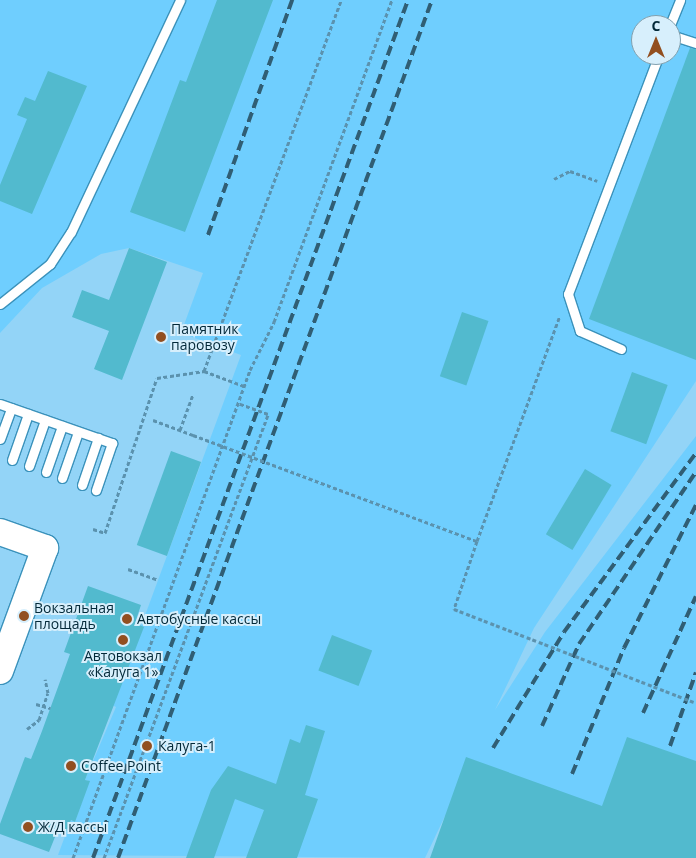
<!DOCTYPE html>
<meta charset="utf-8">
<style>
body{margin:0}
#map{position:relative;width:696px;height:858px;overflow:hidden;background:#93d4f7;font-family:"Open Sans",sans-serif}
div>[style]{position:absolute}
.built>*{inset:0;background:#6fcefe}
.building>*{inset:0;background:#52bace;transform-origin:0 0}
.path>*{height:3px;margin-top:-1.5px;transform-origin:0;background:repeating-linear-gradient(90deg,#5b92ae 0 4px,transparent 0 6.5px)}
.roads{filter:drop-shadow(1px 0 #3b92bb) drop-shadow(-1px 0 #3b92bb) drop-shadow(0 1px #3b92bb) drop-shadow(0 -1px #3b92bb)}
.service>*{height:9px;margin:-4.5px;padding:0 4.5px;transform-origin:4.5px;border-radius:4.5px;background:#fff}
.secondary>*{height:26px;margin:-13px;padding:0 13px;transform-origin:13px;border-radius:13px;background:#fff}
.rail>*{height:4px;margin-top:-2px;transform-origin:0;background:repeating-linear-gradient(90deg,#305e74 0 10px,transparent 0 15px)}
.path-bridge>*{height:3px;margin-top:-1.5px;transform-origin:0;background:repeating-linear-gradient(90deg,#5b92ae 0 4px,transparent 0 6.5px)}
.dots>*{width:14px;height:14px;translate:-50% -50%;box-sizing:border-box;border:2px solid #d7effc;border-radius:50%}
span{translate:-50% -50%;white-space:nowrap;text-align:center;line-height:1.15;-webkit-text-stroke:4px #d7effc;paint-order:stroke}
.poi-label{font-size:14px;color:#032939}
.left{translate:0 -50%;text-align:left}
.north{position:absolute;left:631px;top:15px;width:50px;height:50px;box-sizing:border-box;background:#d7effc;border:1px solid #82a0ae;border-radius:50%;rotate:0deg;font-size:14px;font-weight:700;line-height:20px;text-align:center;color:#032939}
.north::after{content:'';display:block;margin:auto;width:18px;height:22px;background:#924f20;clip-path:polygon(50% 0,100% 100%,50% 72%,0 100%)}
</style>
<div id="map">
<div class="built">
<div style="clip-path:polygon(evenodd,0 0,696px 0,696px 381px,534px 628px,495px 710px,545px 632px,696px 436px,696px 858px,445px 816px,425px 858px,58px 855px,71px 820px,75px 822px,89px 781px,85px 780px,116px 707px,112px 705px,241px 355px,181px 333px,203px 273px,129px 248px,101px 254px,42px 288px,0 333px,0 0,641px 25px,671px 25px,671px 55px,641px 55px,641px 25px)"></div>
</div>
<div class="building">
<div style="clip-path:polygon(217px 0,273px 0,185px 232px,130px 212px,180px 80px,186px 82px)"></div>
<div style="clip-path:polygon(690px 48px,696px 49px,696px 360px,589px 319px)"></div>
<div style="clip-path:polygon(48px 71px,87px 86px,32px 214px,0 201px,0 185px,27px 119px,17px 115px,25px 97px,35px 101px)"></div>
<div style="clip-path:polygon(129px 248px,167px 262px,122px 380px,94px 369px,109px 331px,72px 317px,82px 290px,109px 300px)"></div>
<div style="left:462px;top:312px;width:28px;height:68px;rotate:19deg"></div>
<div style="left:632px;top:372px;width:38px;height:63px;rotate:20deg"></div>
<div style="left:171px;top:451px;width:32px;height:100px;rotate:20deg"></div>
<div style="left:585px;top:469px;width:31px;height:76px;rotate:31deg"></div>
<div style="clip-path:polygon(88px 586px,141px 605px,135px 623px,144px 627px,85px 780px,90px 781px,75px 822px,71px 820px,65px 835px,57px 832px,49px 852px,0 834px,0 824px,25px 757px,31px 759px,42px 731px,70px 654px,64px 652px)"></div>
<div style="left:332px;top:635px;width:43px;height:38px;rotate:21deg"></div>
<div style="clip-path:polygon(306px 725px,325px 731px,305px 795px,318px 799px,297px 858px,246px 858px,264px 810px,235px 799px,214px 858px,186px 858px,211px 790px,228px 766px,276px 784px,290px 739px,300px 743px)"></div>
<div style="clip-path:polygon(627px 737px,696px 761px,696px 858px,430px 858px,466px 757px,602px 806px)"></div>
</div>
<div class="path">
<div style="left:554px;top:179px;width:18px;rotate:-27deg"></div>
<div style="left:570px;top:171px;width:29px;rotate:20deg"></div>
<div style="left:204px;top:371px;width:43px;rotate:20.6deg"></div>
<div style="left:153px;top:420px;width:43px;rotate:20.6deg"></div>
<div style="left:180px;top:430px;width:37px;rotate:-70deg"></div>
<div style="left:93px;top:529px;width:13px;rotate:18deg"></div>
<div style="left:105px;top:533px;width:163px;rotate:-71.5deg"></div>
<div style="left:157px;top:378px;width:48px;rotate:-8.5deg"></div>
<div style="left:204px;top:371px;width:395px;rotate:-69.7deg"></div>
<div style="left:477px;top:541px;width:240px;rotate:-69.8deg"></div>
<div style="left:128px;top:569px;width:32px;rotate:20deg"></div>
<div style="left:36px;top:704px;width:15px;rotate:16deg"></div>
<div style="left:27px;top:729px;width:15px;rotate:-37deg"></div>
<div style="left:39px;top:720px;width:28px;rotate:-72deg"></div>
<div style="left:48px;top:693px;width:14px;rotate:-102deg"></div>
<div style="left:73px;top:858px;width:519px;rotate:-70.06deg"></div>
<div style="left:250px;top:370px;width:54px;rotate:-63.4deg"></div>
<div style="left:274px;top:322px;width:343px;rotate:-69.9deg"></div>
<div style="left:104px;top:858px;width:473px;rotate:-69.7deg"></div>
<div style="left:268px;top:414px;width:32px;rotate:-160deg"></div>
</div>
<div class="roads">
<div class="service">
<div style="left:670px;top:25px;width:27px;rotate:-68deg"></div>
<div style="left:671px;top:35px;width:26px;rotate:18deg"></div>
<div style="left:0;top:304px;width:64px;rotate:-38.7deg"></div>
<div style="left:50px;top:264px;width:38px;rotate:-57deg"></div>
<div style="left:71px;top:232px;width:256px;rotate:-64.8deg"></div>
<div style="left:621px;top:349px;width:45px;rotate:-156.3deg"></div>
<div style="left:580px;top:331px;width:39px;rotate:-108deg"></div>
<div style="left:568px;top:294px;width:256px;rotate:-69.2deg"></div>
<div style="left:0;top:404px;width:119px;rotate:19.2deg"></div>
<div style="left:112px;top:443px;width:50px;rotate:108.8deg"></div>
<div style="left:0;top:439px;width:33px;rotate:-70deg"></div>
<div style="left:12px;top:460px;width:49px;rotate:-70.8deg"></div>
<div style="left:29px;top:466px;width:49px;rotate:-70.8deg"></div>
<div style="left:46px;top:472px;width:49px;rotate:-70.8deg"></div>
<div style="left:62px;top:478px;width:49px;rotate:-70.8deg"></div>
<div style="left:82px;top:485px;width:50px;rotate:-71.2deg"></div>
</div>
<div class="secondary">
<div style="left:0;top:532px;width:48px;rotate:19.6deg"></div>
<div style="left:45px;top:548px;width:131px;rotate:110.1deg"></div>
</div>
</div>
<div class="rail">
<div style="left:208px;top:235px;width:250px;rotate:-70.3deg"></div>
<div style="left:643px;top:713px;width:128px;rotate:-65.6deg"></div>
<div style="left:542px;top:726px;width:90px;rotate:-65.7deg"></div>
<div style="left:579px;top:644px;width:208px;rotate:-55.8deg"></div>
<div style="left:670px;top:746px;width:78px;rotate:-70.6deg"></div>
<div style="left:493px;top:748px;width:136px;rotate:-58.5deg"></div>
<div style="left:564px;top:632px;width:222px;rotate:-53.6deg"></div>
<div style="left:572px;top:774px;width:136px;rotate:-67.6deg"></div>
<div style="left:624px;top:648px;width:160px;rotate:-63.3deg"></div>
<div style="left:93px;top:858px;width:914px;rotate:-69.84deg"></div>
<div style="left:118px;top:858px;width:914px;rotate:-69.9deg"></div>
</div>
<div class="path-bridge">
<div style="left:193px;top:435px;width:303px;rotate:20.5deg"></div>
<div style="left:477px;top:541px;width:72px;rotate:108.7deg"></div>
<div style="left:454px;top:609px;width:260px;rotate:21.2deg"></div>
</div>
<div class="dots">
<div style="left:161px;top:337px;background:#924f20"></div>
<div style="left:24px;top:616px;background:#924f20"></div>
<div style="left:127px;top:619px;background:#924f20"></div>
<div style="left:123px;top:640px;background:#924f20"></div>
<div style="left:147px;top:746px;background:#924f20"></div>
<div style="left:71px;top:766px;background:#924f20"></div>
<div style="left:28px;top:827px;background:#924f20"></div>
</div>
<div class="poi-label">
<span class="left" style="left:171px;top:337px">Памятник<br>паровозу</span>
<span class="left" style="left:34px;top:616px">Вокзальная<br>площадь</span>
<span class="left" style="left:137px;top:619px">Автобусные кассы</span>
<span style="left:123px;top:664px">Автовокзал<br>«Калуга 1»</span>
<span class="left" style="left:158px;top:746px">Калуга-1</span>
<span class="left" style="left:81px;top:766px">Coffee Point</span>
<span class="left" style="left:38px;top:827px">Ж/Д кассы</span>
</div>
<div class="north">С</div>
</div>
